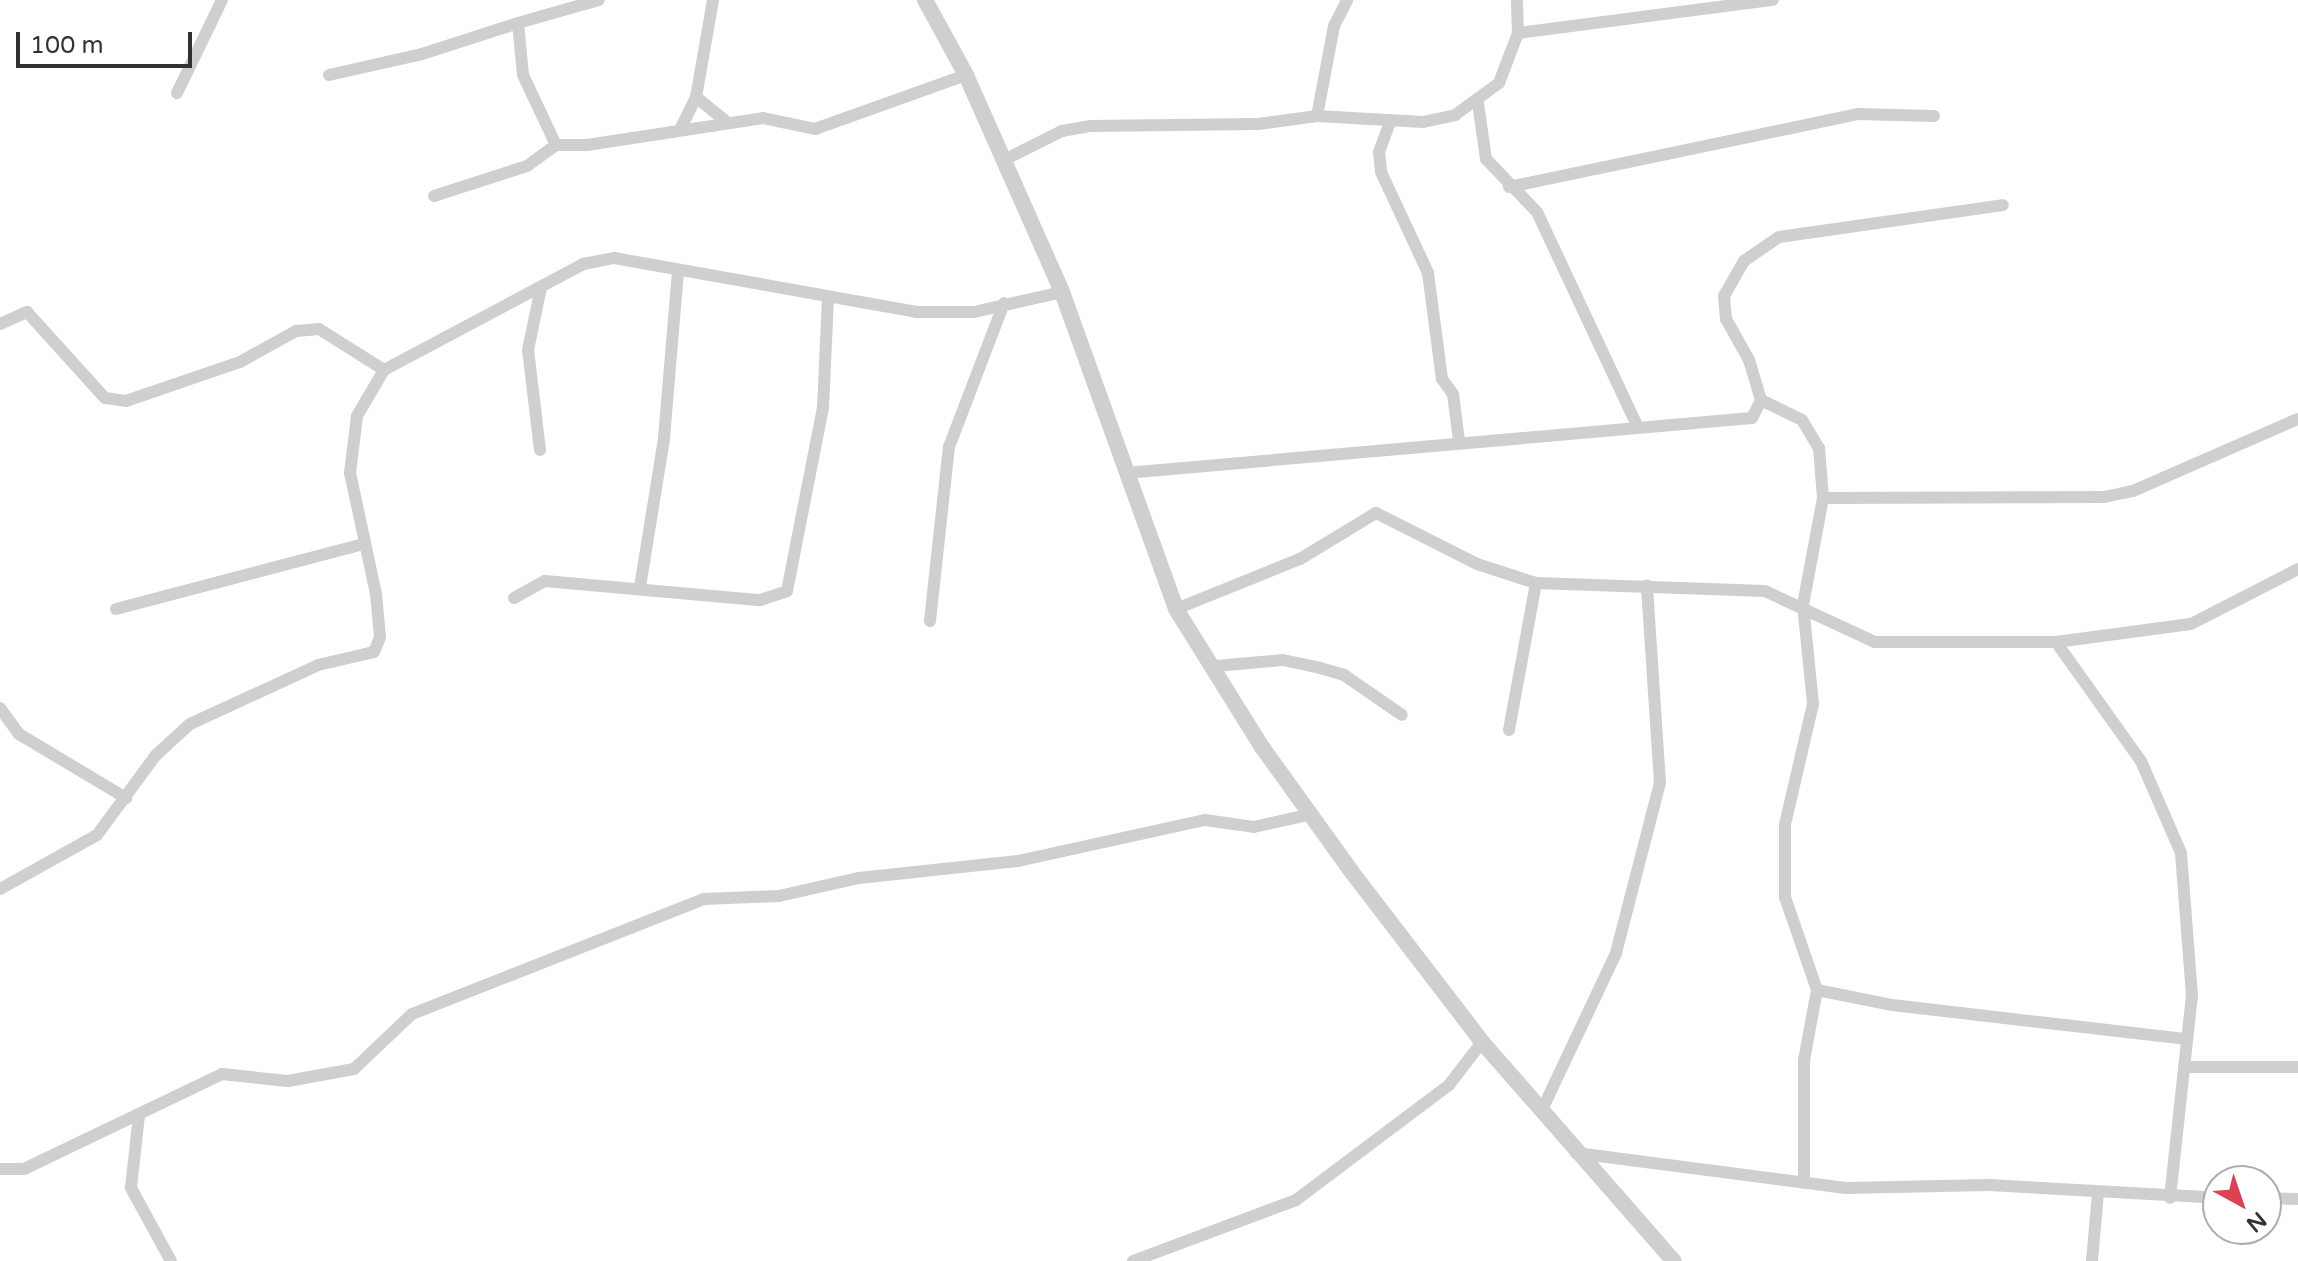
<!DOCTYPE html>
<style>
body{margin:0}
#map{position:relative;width:2298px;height:1261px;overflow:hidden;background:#fff;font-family:"Varela Round",sans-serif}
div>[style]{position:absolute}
.minor>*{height:12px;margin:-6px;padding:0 6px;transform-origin:6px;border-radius:6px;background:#cfcfcf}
.tertiary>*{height:16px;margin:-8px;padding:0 8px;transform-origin:8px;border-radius:8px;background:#cfcfcf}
span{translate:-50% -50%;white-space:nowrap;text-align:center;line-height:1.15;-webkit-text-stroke:8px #fff;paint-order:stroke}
.north{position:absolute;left:2202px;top:1165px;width:80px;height:80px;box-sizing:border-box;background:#fff;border:2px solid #adadad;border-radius:50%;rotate:140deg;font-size:22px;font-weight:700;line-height:32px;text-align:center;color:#323232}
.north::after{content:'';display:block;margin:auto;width:28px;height:36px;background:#db4355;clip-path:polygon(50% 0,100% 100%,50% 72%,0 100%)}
.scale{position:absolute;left:16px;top:32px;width:176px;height:36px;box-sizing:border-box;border:4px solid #323232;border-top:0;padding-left:10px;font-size:24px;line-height:28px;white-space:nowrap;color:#323232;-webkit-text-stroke:6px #fff;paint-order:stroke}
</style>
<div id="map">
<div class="minor">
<div style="left:713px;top:0;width:98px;rotate:99.9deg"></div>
<div style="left:696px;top:97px;width:38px;rotate:39deg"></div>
<div style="left:518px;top:23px;width:84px;rotate:-15.9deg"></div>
<div style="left:1518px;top:33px;width:257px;rotate:-7.4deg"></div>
<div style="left:329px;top:75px;width:95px;rotate:-12.7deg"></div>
<div style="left:422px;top:54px;width:101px;rotate:-17.9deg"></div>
<div style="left:518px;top:23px;width:52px;rotate:84.5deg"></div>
<div style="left:523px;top:75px;width:77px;rotate:64.8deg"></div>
<div style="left:556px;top:145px;width:31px"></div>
<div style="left:587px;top:145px;width:178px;rotate:-8.7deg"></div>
<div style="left:763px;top:118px;width:53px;rotate:11.9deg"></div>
<div style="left:815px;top:129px;width:160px;rotate:-19.7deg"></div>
<div style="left:177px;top:93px;width:103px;rotate:-64.2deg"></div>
<div style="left:1478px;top:103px;width:57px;rotate:81.9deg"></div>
<div style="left:1486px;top:159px;width:74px;rotate:46.1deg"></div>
<div style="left:1537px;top:212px;width:235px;rotate:64.9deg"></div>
<div style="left:1317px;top:116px;width:92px;rotate:-79.3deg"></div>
<div style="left:1334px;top:26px;width:29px;rotate:-63deg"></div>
<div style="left:1390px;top:122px;width:32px;rotate:110deg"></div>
<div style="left:1379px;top:152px;width:20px;rotate:84deg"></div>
<div style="left:1381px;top:172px;width:111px;rotate:65deg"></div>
<div style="left:1428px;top:273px;width:107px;rotate:82.5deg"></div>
<div style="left:1442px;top:379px;width:19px;rotate:54deg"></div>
<div style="left:1453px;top:394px;width:47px;rotate:82.7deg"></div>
<div style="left:681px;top:128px;width:34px;rotate:-64deg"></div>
<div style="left:1004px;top:160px;width:65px;rotate:-26.6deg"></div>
<div style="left:1062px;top:131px;width:28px;rotate:-10deg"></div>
<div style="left:1090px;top:126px;width:168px;rotate:-0.7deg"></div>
<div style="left:1258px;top:124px;width:60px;rotate:-7.7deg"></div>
<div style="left:1317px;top:116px;width:106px;rotate:3.2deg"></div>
<div style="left:1423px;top:122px;width:33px;rotate:-12deg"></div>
<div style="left:1455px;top:115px;width:54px;rotate:-36deg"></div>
<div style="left:1499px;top:83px;width:53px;rotate:-69.2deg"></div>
<div style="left:1518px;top:33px;width:33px;rotate:-92deg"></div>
<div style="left:1509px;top:187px;width:357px;rotate:-11.8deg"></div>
<div style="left:1858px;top:114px;width:76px;rotate:1.5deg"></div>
<div style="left:434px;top:196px;width:98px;rotate:-17.9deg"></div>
<div style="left:527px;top:166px;width:36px;rotate:-36deg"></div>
<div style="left:0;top:324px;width:30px;rotate:-24deg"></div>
<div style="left:27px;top:312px;width:116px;rotate:47.8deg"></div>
<div style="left:105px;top:398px;width:21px;rotate:8deg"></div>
<div style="left:126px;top:401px;width:120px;rotate:-18.9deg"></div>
<div style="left:240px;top:362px;width:64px;rotate:-29deg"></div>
<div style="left:296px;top:331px;width:23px;rotate:-5deg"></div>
<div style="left:319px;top:329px;width:77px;rotate:32.2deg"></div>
<div style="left:1761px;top:400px;width:46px;rotate:26deg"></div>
<div style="left:1802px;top:420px;width:33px;rotate:59deg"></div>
<div style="left:1819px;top:448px;width:50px;rotate:85.4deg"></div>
<div style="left:1823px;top:498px;width:109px;rotate:100.6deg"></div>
<div style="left:1803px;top:605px;width:100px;rotate:84.2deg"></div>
<div style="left:1813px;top:704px;width:123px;rotate:103.1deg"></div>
<div style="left:1785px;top:824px;width:73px;rotate:90deg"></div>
<div style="left:1785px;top:897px;width:98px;rotate:71deg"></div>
<div style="left:1817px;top:990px;width:71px;rotate:100.5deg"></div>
<div style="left:1804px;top:1060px;width:123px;rotate:90deg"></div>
<div style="left:540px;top:450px;width:101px;rotate:-96.8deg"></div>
<div style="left:528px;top:350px;width:63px;rotate:-78.2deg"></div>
<div style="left:1126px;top:473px;width:628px;rotate:-5.02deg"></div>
<div style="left:1752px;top:418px;width:20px;rotate:-63deg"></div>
<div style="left:1761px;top:400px;width:42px;rotate:-106.7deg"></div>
<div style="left:1749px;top:360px;width:47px;rotate:-119.3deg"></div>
<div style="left:1726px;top:319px;width:23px;rotate:-95deg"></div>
<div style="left:1724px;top:296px;width:40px;rotate:-60.3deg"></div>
<div style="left:1744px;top:261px;width:42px;rotate:-34.4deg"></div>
<div style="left:1779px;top:237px;width:226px;rotate:-8.1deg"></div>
<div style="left:1823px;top:498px;width:281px;rotate:-0.2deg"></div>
<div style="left:2104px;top:497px;width:30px;rotate:-12deg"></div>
<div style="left:2133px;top:491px;width:180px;rotate:-23.6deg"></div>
<div style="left:640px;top:587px;width:151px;rotate:-80.8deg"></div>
<div style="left:664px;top:438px;width:167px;rotate:-85.2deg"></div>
<div style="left:514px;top:598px;width:35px;rotate:-29deg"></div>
<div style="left:545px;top:581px;width:216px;rotate:5.1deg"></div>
<div style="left:760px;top:600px;width:28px;rotate:-18deg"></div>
<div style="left:787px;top:591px;width:187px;rotate:-78.9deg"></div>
<div style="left:823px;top:408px;width:111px;rotate:-87.4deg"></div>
<div style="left:116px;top:609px;width:256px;rotate:-14.7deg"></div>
<div style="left:1176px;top:609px;width:134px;rotate:-22deg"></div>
<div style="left:1300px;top:559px;width:89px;rotate:-31.2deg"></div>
<div style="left:1376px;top:513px;width:113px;rotate:26.8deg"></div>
<div style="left:1477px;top:564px;width:62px;rotate:17.9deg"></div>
<div style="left:1536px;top:583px;width:229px;rotate:2deg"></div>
<div style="left:1765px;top:591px;width:121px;rotate:24.9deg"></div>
<div style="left:1875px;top:642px;width:181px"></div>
<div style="left:2056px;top:642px;width:136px;rotate:-7.6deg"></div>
<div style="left:2191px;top:624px;width:120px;rotate:-27.2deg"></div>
<div style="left:930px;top:621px;width:175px;rotate:-83.8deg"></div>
<div style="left:949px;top:447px;width:154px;rotate:-69.1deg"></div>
<div style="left:2056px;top:642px;width:146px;rotate:54.5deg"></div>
<div style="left:2141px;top:761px;width:100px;rotate:66.5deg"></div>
<div style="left:2181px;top:853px;width:142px;rotate:85.6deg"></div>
<div style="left:2192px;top:995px;width:204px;rotate:96.2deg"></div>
<div style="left:1215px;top:666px;width:68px;rotate:-5deg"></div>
<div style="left:1283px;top:660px;width:38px;rotate:12deg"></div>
<div style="left:1320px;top:668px;width:25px;rotate:16deg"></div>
<div style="left:1344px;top:675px;width:70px;rotate:34.6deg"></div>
<div style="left:0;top:708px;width:32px;rotate:54deg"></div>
<div style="left:19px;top:734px;width:125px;rotate:30.9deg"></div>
<div style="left:1509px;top:730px;width:149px;rotate:-79.6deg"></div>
<div style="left:0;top:889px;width:111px;rotate:-29.1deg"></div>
<div style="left:97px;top:835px;width:99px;rotate:-53.6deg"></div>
<div style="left:156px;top:755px;width:46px;rotate:-42.4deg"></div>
<div style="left:190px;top:724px;width:141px;rotate:-24.7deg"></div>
<div style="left:318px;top:665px;width:57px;rotate:-13.1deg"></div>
<div style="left:374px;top:652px;width:16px;rotate:-68deg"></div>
<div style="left:380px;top:637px;width:43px;rotate:-95.3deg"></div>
<div style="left:376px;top:594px;width:124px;rotate:-102.1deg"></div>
<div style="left:350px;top:473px;width:57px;rotate:-83deg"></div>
<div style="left:357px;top:416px;width:53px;rotate:-59.6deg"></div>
<div style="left:384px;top:370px;width:225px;rotate:-28deg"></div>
<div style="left:583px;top:264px;width:32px;rotate:-11deg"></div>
<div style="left:614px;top:258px;width:307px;rotate:10.1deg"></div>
<div style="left:916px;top:312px;width:58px"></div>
<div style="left:974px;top:312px;width:90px;rotate:-12.8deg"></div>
<div style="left:1817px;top:990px;width:76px;rotate:11.3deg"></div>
<div style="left:1892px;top:1005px;width:297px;rotate:6.6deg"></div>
<div style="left:2184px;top:1067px;width:114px"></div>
<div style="left:1541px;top:1112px;width:176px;rotate:-64.7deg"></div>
<div style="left:1616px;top:953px;width:176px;rotate:-75.5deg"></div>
<div style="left:1660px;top:783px;width:198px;rotate:-93.8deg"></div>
<div style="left:139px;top:1115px;width:73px;rotate:96.3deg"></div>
<div style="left:131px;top:1188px;width:83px;rotate:61.3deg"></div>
<div style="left:1576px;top:1153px;width:272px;rotate:7.4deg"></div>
<div style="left:1846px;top:1188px;width:143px;rotate:-1.2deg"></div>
<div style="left:1989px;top:1185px;width:229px;rotate:3.2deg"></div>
<div style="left:0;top:1169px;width:24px"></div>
<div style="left:24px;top:1169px;width:220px;rotate:-25.6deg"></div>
<div style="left:222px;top:1074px;width:66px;rotate:6.1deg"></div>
<div style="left:288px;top:1081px;width:67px;rotate:-10.3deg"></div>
<div style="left:354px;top:1069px;width:80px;rotate:-43.5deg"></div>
<div style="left:412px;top:1014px;width:314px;rotate:-21.5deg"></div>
<div style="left:704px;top:899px;width:75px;rotate:-2.3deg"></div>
<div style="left:779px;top:896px;width:82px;rotate:-12.7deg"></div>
<div style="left:859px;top:878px;width:160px;rotate:-6.1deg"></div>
<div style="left:1018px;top:861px;width:191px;rotate:-12.4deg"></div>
<div style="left:1205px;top:820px;width:49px;rotate:8.1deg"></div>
<div style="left:1254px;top:827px;width:59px;rotate:-12.6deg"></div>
<div style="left:2266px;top:1198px;width:32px;rotate:2deg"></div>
<div style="left:1133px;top:1261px;width:174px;rotate:-20.5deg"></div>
<div style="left:1296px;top:1200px;width:191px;rotate:-36.9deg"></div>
<div style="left:1449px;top:1085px;width:54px;rotate:-52.5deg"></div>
<div style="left:2092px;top:1261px;width:68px;rotate:-85deg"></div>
</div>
<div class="tertiary">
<div style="left:925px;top:0;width:85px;rotate:61.3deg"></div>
<div style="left:966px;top:75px;width:237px;rotate:66.1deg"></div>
<div style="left:1062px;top:292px;width:337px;rotate:70.2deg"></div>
<div style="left:1176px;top:609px;width:163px;rotate:58.1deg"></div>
<div style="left:1262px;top:747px;width:153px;rotate:54.3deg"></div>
<div style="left:1351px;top:871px;width:215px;rotate:52.5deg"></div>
<div style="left:1482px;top:1042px;width:291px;rotate:48.8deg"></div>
</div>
<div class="north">N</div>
<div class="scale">100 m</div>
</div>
